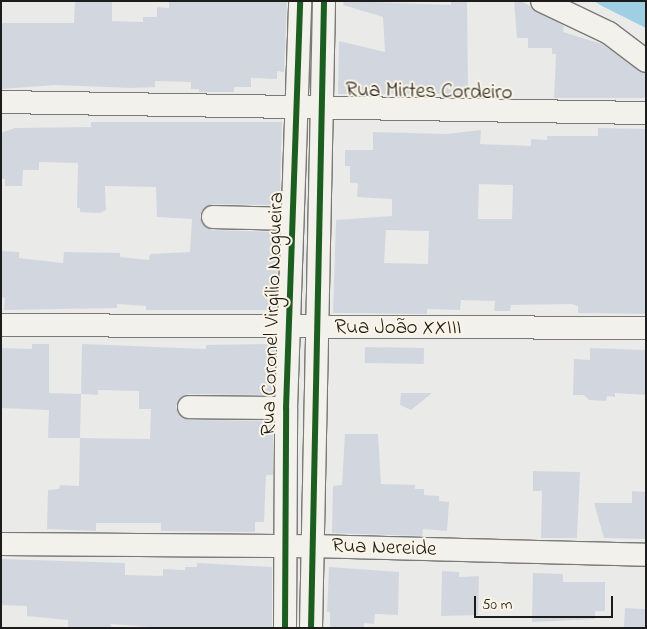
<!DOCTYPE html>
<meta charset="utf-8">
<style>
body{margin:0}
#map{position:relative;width:647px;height:629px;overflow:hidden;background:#eaeae8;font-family:"Indie Flower",sans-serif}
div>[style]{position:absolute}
.water>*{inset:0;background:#9ecfe2}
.building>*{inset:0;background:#d2d7df;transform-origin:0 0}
.roads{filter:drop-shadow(1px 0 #797978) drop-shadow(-1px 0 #797978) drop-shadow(0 1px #797978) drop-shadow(0 -1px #797978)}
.minor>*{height:22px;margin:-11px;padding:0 11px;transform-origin:11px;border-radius:11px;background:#f3f1eb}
.cycleway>*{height:6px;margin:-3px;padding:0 3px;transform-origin:3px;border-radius:3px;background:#1b5e20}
span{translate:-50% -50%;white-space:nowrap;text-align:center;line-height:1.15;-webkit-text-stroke:4px #fcf5e5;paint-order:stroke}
.street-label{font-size:21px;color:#1c1c1c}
.frame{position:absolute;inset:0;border:2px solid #1c1c1c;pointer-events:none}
.scale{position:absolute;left:474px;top:596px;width:139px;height:22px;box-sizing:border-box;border:2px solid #1c1c1c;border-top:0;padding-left:6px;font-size:15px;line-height:18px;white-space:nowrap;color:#1c1c1c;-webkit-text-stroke:4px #fcf5e5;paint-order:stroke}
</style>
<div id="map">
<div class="water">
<div style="clip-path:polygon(594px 1px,646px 1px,646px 28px,602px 6px)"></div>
</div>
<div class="building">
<div style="clip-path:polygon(75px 1px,112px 1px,112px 21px,143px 22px,143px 17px,157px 17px,157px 7px,169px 8px,169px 1px,287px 1px,284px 72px,277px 71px,277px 79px,251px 78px,251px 87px,234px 87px,234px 92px,199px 92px,199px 89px,191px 89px,191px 82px,155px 81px,155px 87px,131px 88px,55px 85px,1px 89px,1px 23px,74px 23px)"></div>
<div style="clip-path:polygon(344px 1px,451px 5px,451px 1px,467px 1px,468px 94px,338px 94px,339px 41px,385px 52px,383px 17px,343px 5px)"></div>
<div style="clip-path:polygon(514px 1px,521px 1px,564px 26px,563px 32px,602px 44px,646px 74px,646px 98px,554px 98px,556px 54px,552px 54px,552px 48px,528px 48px,528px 38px,517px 38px)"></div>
<div style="clip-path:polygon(91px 122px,282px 122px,280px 194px,275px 194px,274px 205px,213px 204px,202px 210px,200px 216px,202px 224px,212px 230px,279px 232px,276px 310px,146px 310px,146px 306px,117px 304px,117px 308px,4px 310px,5px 298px,1px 297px,1px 251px,19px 252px,19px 258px,63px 263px,64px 252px,120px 253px,120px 257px,149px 260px,150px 254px,190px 252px,192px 219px,157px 217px,156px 187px,105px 186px,106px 210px,100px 213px,80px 212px,80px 208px,77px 208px,78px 163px,39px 162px,39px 170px,23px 170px,22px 186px,5px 186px,5px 179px,1px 179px,1px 133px,15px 128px,91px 127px)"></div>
<div style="clip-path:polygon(evenodd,598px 128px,646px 129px,646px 314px,578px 313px,578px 306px,571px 304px,511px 305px,510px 311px,494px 311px,495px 301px,461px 300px,460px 310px,427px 309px,427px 314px,333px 313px,336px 220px,392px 216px,392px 199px,357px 197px,358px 183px,350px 183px,350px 166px,345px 166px,345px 150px,373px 150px,373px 132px,447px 134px,481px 130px,480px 144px,531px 146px,531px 139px,547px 140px,547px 136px,598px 136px,598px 128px,479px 184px,513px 185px,512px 219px,478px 219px,479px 184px,598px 128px,386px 230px,429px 231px,428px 264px,384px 263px,386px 230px)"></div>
<div style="clip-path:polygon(evenodd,32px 344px,49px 344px,49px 393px,81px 394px,82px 344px,206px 349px,206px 345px,275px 344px,273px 395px,189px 394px,182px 396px,176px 406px,178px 414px,189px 420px,273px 421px,273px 475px,266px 475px,264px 522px,255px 522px,255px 532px,161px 531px,161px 523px,96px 523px,96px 531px,47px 529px,48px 490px,59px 489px,60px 485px,79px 486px,80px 438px,48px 438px,49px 410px,1px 408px,1px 348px,32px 349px,32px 344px,98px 390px,139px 391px,139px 409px,151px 409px,150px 439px,80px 438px,81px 394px,98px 395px,98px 390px)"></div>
<div style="left:365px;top:347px;width:59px;height:16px;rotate:1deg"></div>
<div style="clip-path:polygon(590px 348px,646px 350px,646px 395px,615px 393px,615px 397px,607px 396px,606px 401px,589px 400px,584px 395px,573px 395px,574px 359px,590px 360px)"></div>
<div style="clip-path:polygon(401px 393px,432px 393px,411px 410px,400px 405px)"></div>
<div style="clip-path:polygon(345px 434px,378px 434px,381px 484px,415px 485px,415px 489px,424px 489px,424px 495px,439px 496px,439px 501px,449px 502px,447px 531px,423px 529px,422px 536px,332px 533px,333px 486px,342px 485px)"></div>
<div style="clip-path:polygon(533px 471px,580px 472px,577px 538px,541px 538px,542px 491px,533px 491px)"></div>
<div style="clip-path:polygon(632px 491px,646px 492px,646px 539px,604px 538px,594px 503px,632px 503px)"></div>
<div style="clip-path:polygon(1px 559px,125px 563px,125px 575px,163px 576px,163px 569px,185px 570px,185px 567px,197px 567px,197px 563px,272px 567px,272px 628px,162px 628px,111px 624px,111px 628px,68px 628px,68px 620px,27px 616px,27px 606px,1px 605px)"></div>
<div style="clip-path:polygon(329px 567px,399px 572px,398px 615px,375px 614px,374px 624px,364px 623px,364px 628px,330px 628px,330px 612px,327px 612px)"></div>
<div style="clip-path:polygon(442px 571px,459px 572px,459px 577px,479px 576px,478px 615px,441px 616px)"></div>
<div style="clip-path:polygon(533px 573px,563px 574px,563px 582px,605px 582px,605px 611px,595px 611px,595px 619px,532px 622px)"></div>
<div style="left:625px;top:608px;width:21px;height:20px;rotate:3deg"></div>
</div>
<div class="roads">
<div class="minor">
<div style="left:542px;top:1px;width:74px;rotate:25.5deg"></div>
<div style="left:609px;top:33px;width:46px;rotate:37.1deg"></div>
<div style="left:1px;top:102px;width:645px;rotate:0.98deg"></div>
<div style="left:213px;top:217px;width:79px;rotate:1.5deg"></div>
<div style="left:1px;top:325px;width:645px;rotate:0.27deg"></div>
<div style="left:189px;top:407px;width:97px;rotate:0.6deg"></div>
<div style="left:1px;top:544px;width:310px;rotate:0.4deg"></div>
<div style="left:311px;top:546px;width:335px;rotate:1.5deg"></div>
<div style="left:285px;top:628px;width:220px;rotate:-89.7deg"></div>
<div style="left:286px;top:408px;width:407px;rotate:-88deg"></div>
<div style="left:311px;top:628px;width:627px;rotate:-88.81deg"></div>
</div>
</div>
<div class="cycleway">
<div style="left:285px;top:628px;width:220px;rotate:-89.7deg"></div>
<div style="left:286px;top:408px;width:407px;rotate:-88deg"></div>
<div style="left:311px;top:628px;width:627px;rotate:-88.81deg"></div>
</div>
<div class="street-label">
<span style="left:429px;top:92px;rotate:1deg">Rua Mirtes Cordeiro</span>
<span style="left:273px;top:314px;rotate:-88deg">Rua Coronel Virgílio Nogueira</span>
<span style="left:398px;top:328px">Rua João XXIII</span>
<span style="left:384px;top:548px;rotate:2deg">Rua Nereide</span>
</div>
<div class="frame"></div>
<div class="scale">50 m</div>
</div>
